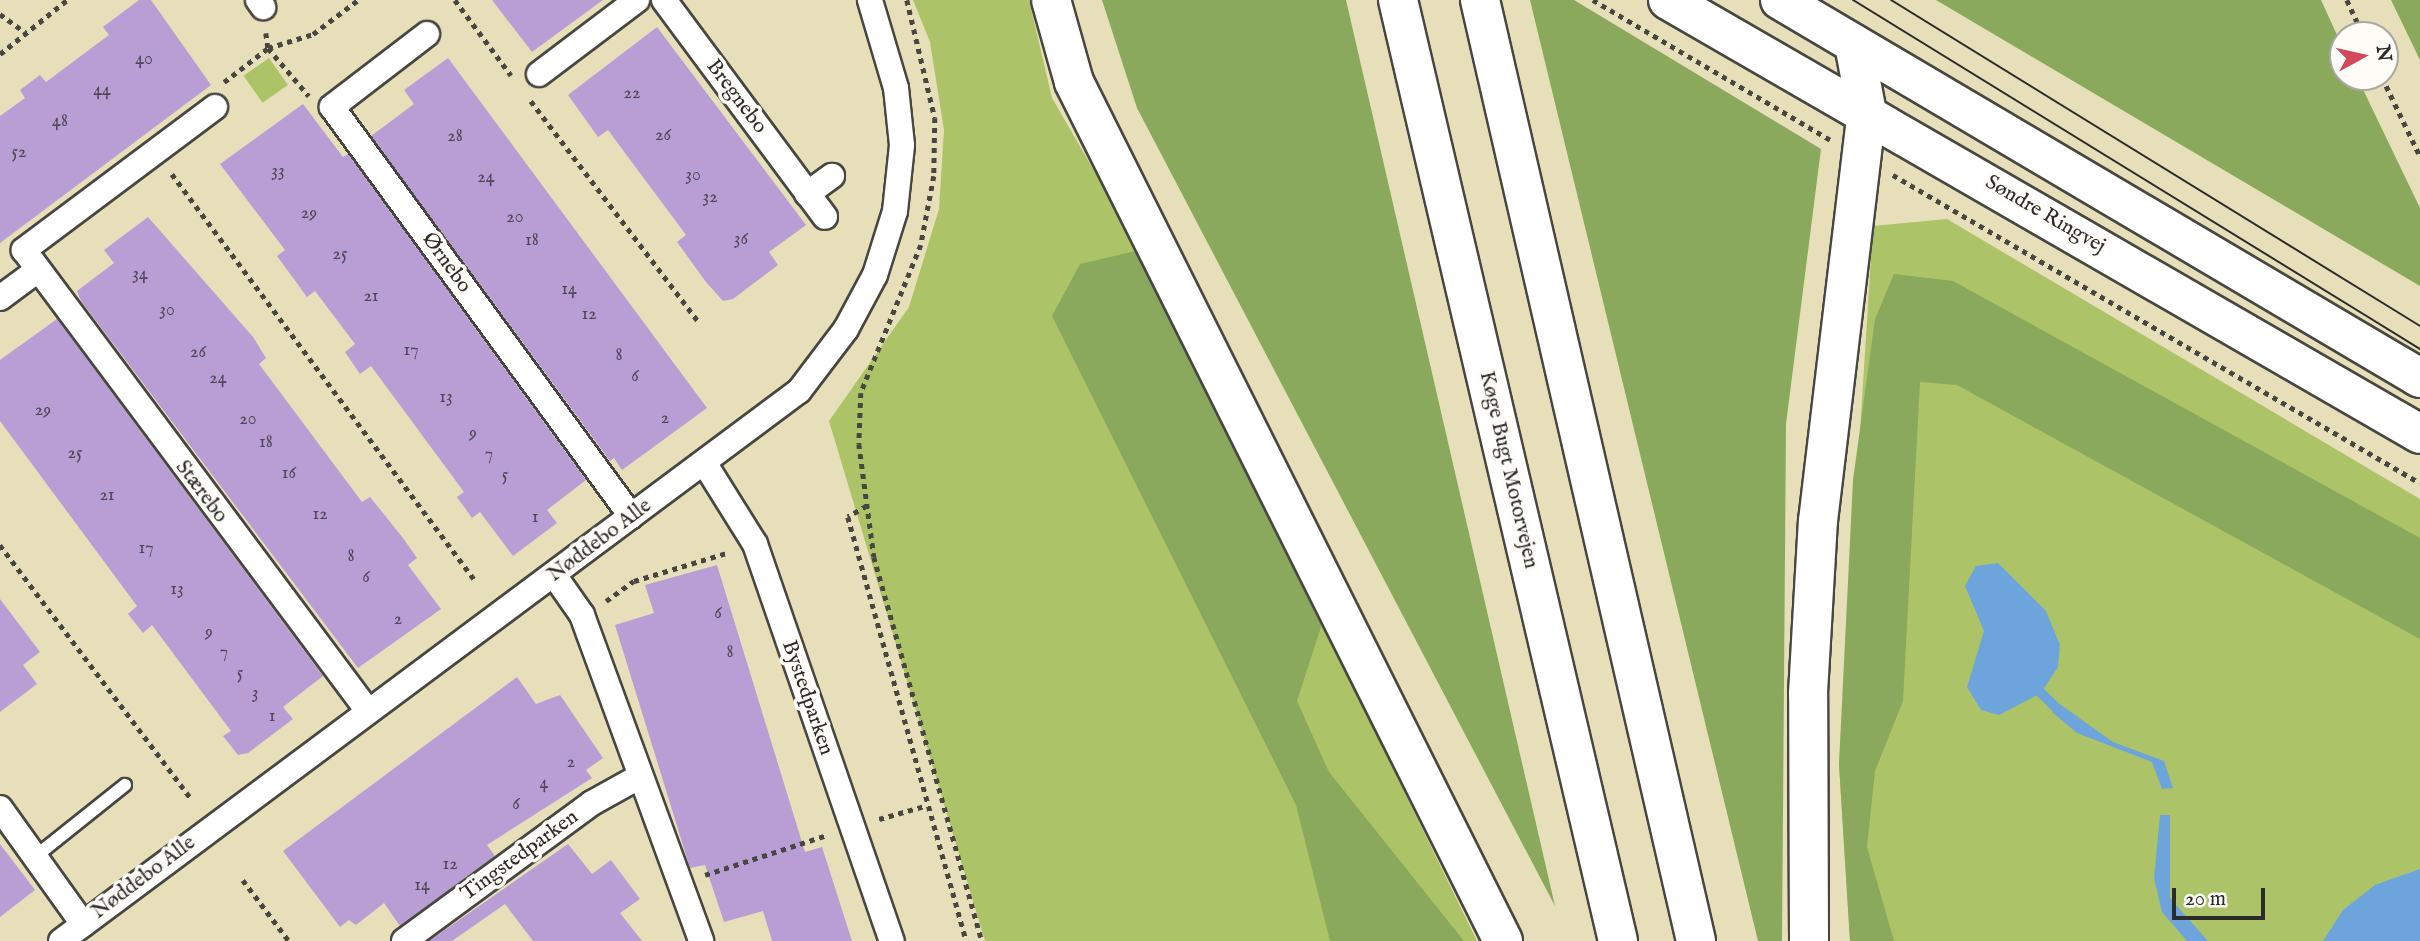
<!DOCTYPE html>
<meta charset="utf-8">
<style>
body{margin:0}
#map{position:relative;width:2420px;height:941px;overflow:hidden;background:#e7dfb9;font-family:"IM FELL English",serif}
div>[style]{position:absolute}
.green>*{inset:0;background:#adc367;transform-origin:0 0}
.forest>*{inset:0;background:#8aa95c}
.water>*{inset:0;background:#6da4db}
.stream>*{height:10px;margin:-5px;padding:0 5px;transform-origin:5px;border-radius:5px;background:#6da4db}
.building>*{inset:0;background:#b89ed5}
.path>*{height:4.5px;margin-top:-2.25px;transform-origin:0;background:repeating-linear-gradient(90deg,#474640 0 5px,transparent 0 10px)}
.roads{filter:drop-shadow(2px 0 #474640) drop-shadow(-2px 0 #474640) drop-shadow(0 2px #474640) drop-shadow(0 -2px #474640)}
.lane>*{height:12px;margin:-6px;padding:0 6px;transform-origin:6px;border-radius:6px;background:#fff}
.street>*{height:24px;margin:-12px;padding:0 12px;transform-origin:12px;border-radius:12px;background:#fff}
.primary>*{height:38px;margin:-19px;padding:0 19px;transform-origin:19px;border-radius:19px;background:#fff}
.highway>*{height:38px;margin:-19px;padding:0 19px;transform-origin:19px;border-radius:19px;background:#fff}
.tram>*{height:2px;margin:-1px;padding:0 1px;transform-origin:1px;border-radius:1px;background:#2b2b2b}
span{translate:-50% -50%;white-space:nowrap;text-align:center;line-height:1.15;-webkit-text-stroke:7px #fdfcf7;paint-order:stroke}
.number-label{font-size:18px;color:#4e4856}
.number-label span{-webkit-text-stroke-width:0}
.street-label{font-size:21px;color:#2b2b2b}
.north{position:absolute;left:2329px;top:21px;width:70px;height:70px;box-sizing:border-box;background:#fdfcf7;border:2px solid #a9a8a5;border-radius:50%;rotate:82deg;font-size:19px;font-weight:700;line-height:28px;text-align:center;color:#2b2b2b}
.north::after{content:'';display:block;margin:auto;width:24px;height:32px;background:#d1495b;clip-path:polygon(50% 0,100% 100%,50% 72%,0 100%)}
.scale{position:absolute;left:2172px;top:888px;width:93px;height:32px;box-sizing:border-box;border:4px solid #2b2b2b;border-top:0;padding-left:9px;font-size:21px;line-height:24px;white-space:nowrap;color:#2b2b2b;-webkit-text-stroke:5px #fdfcf7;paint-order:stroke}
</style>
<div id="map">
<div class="green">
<div style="clip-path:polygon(913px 0,1029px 0,1052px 98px,1140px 250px,1477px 941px,985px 941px,829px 421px,909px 307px,939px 209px,944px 130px,930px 42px)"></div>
<div style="left:269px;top:58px;width:33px;height:31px;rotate:55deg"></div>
<div style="clip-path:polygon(1947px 219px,2420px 499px,2420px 941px,1850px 941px,1839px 764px,1873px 226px)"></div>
</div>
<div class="forest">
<div style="clip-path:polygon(1102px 0,1346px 0,1555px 906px,1137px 108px)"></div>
<div style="clip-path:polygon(1530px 0,1574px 0,1821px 149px,1786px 424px,1782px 941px,1758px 941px)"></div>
<div style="clip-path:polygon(1936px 0,2321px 0,2343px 48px,2343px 77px,2357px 77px,2420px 208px,2420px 286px)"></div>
<div style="clip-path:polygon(2391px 0,2420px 0,2420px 60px)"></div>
<div style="clip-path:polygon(1140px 250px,1323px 621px,1297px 701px,1329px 772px,1464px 941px,1330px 941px,1296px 805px,1052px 316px,1080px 264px)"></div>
<div style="clip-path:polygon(1894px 274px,1953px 281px,2420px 538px,2420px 639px,1957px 385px,1920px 382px,1903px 701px,1875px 771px,1867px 847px,1894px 941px,1850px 941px,1839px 764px,1853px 480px,1875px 319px)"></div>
</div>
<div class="water">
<div style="clip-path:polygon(1998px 563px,2046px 611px,2060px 645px,2058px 667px,2041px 693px,1999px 715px,1981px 710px,1967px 687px,1984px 631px,1965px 586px,1976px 566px)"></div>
<div style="clip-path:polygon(2061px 705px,2113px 742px,2164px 761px,2173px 788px,2162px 789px,2152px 762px,2077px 733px,2052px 712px)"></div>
<div style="clip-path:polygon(2160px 815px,2170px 815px,2170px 898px,2208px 941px,2187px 941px,2162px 912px,2154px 878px)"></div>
<div style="clip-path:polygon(2420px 869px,2420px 941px,2323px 941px,2343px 910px,2375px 885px)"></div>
</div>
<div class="stream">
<div style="left:2041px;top:693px;width:35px;rotate:44deg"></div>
</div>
<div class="building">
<div style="clip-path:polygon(139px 0,151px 0,211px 85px,0 243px,0 116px,25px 98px,20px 90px,40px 75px,46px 82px,109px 35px,103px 27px)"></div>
<div style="clip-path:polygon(492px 0,603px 0,532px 52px)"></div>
<div style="clip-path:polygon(657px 27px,806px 225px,769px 252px,778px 265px,733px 299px,723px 301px,706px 282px,677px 242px,686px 235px,608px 130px,598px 137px,568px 95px)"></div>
<div style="clip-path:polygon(448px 58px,707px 408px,622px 470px,614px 458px,610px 461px,371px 136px,414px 104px,404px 90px)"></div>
<div style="clip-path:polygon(303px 104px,343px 157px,348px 154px,586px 480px,547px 510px,557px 523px,513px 556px,480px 512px,472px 518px,457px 497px,464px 492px,371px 366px,360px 374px,345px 352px,355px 344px,315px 291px,307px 297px,277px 256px,285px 250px,220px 164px)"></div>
<div style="clip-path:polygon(148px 217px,253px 337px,266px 358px,259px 364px,362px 502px,370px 497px,403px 538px,417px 558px,408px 565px,441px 609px,358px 668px,81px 301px,77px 291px,114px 263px,104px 250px)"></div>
<div style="clip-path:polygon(57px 319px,323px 676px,283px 707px,293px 719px,248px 753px,238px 755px,223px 736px,231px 731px,152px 625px,143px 633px,128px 614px,137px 606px,0 421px,0 360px)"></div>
<div style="clip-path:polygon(717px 565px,805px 852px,822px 847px,852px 941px,772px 941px,763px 911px,724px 922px,705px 865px,690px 868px,615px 625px,654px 613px,645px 585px)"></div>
<div style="clip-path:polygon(0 599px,40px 652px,23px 665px,37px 684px,0 712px)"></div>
<div style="clip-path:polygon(517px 677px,536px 704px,560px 695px,603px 758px,586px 770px,592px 778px,487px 845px,495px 856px,400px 926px,384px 903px,356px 925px,349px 920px,340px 927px,283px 851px)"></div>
<div style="clip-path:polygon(0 844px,35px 890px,0 917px)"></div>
<div style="clip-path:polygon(568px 844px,592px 874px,611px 860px,640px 899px,620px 913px,642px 941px,533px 941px,505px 904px,452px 941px,429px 941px)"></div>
</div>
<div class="path">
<div style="left:455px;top:0;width:94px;rotate:53.3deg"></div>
<div style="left:907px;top:0;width:121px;rotate:76.7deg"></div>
<div style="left:935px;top:118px;width:58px;rotate:91deg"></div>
<div style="left:934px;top:176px;width:70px;rotate:100.7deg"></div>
<div style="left:921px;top:245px;width:160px;rotate:112.1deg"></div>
<div style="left:861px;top:393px;width:51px;rotate:92.2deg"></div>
<div style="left:859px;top:444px;width:114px;rotate:82.4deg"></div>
<div style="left:874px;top:557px;width:399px;rotate:74.3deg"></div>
<div style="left:1593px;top:0;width:276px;rotate:30.5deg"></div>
<div style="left:2347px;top:0;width:38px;rotate:65deg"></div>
<div style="left:0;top:14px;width:32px;rotate:36deg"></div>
<div style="left:266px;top:33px;width:15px;rotate:82deg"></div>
<div style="left:268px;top:48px;width:63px;rotate:49.5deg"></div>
<div style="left:0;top:54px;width:86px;rotate:-38.9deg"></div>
<div style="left:2382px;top:77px;width:88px;rotate:64.3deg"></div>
<div style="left:224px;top:82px;width:56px;rotate:-37.7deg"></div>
<div style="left:268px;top:48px;width:47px;rotate:-17.3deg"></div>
<div style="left:313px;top:34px;width:56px;rotate:-37.1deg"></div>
<div style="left:531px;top:101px;width:276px;rotate:52.8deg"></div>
<div style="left:172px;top:174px;width:505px;rotate:53.29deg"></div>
<div style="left:1893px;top:175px;width:610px;rotate:30.3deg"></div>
<div style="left:867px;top:506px;width:22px;rotate:150deg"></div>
<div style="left:848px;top:517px;width:440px;rotate:74.4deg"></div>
<div style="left:0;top:545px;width:316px;rotate:53deg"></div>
<div style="left:606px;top:601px;width:34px;rotate:-36deg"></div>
<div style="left:634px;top:581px;width:97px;rotate:-16.8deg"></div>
<div style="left:879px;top:819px;width:48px;rotate:-15.8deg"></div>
<div style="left:705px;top:875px;width:128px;rotate:-18.2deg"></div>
<div style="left:243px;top:880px;width:76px;rotate:53deg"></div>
</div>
<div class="roads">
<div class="lane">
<div style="left:36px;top:856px;width:114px;rotate:-38.6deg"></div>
</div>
<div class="street">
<div style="left:258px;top:0;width:9px;rotate:54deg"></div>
<div style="left:664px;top:0;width:270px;rotate:53.4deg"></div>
<div style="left:427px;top:34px;width:120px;rotate:142.5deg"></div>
<div style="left:332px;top:107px;width:507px;rotate:53.83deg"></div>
<div style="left:539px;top:74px;width:123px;rotate:-37.1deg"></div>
<div style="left:215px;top:107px;width:239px;rotate:143.2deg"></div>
<div style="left:24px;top:250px;width:575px;rotate:53.27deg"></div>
<div style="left:807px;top:194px;width:31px;rotate:-36deg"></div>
<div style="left:0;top:298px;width:44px;rotate:-36.6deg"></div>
<div style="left:705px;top:464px;width:94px;rotate:58deg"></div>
<div style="left:755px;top:544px;width:420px;rotate:71deg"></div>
<div style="left:554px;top:575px;width:49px;rotate:55deg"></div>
<div style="left:582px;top:615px;width:347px;rotate:69.9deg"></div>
<div style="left:0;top:808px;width:143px;rotate:54.4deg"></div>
<div style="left:61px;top:941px;width:920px;rotate:-36.7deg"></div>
<div style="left:799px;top:391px;width:78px;rotate:-52.8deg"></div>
<div style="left:846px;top:329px;width:61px;rotate:-61.8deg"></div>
<div style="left:875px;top:275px;width:67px;rotate:-72.6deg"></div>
<div style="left:895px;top:211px;width:66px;rotate:-83.9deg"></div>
<div style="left:902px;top:145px;width:57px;rotate:-96deg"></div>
<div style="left:896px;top:88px;width:92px;rotate:-106.5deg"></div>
<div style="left:404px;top:941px;width:233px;rotate:-36.3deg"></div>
<div style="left:592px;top:803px;width:54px;rotate:-29deg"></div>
</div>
<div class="primary">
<div style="left:1668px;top:0;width:868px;rotate:29.99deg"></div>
<div style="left:1780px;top:0;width:743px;rotate:30.57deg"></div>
</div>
<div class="highway">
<div style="left:1051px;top:0;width:85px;rotate:74.3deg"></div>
<div style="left:1074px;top:82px;width:960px;rotate:63.46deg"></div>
<div style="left:1398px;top:0;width:966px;rotate:76.84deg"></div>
<div style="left:1480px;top:0;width:965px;rotate:77.07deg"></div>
<div style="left:1809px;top:941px;width:248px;rotate:-90.2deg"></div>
<div style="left:1808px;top:693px;width:172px;rotate:-86.7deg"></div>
<div style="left:1818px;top:521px;width:411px;rotate:-83.2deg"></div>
<div style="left:1867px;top:113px;width:70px;rotate:-100.7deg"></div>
</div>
</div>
<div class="tram">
<div style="left:1853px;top:0;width:666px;rotate:31.61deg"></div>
<div style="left:1891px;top:0;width:621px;rotate:31.64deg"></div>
</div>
<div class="number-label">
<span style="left:144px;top:60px">40</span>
<span style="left:102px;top:91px">44</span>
<span style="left:632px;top:94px">22</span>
<span style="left:60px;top:122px">48</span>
<span style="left:663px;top:136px">26</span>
<span style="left:455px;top:137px">28</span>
<span style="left:19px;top:153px">52</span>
<span style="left:278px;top:172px">33</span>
<span style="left:693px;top:176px">30</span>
<span style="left:486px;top:178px">24</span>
<span style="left:710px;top:198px">32</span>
<span style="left:309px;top:214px">29</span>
<span style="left:515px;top:218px">20</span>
<span style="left:741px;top:240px">36</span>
<span style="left:532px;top:241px">18</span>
<span style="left:340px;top:255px">25</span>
<span style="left:140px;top:275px">34</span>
<span style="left:569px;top:290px">14</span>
<span style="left:371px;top:297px">21</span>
<span style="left:167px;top:311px">30</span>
<span style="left:589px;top:315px">12</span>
<span style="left:411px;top:351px">17</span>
<span style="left:198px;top:353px">26</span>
<span style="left:619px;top:356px">8</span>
<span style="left:635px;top:377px">6</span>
<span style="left:218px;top:379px">24</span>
<span style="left:446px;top:398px">13</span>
<span style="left:43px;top:411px">29</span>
<span style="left:665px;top:419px">2</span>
<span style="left:248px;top:420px">20</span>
<span style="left:473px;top:434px">9</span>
<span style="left:266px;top:443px">18</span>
<span style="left:75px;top:454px">25</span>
<span style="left:489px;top:455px">7</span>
<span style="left:289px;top:474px">16</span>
<span style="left:505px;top:476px">5</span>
<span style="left:107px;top:496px">21</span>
<span style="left:320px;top:515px">12</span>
<span style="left:535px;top:518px">1</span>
<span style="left:146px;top:549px">17</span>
<span style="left:351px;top:557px">8</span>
<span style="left:366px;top:578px">6</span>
<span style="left:177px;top:590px">13</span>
<span style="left:718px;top:614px">6</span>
<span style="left:398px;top:620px">2</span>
<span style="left:209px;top:633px">9</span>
<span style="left:224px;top:653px">7</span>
<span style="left:730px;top:653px">8</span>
<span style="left:240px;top:674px">5</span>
<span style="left:255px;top:694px">3</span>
<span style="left:272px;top:717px">1</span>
<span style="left:571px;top:763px">2</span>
<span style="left:544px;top:784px">4</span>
<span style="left:516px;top:805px">6</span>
<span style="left:450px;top:865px">12</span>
<span style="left:422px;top:886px">14</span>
</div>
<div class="street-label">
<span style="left:736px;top:97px;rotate:53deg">Bregnebo</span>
<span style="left:2045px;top:215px;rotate:30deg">Søndre Ringvej</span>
<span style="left:446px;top:263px;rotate:54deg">Ørnebo</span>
<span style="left:1508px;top:470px;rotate:77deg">Køge Bugt Motorvejen</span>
<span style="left:201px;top:492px;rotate:53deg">Stærebo</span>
<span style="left:600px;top:541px;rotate:-37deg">Nøddebo Alle</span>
<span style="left:807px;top:698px;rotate:71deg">Bystedparken</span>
<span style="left:520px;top:856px;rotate:-36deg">Tingstedparken</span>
<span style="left:144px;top:878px;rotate:-37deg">Nøddebo Alle</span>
</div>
<div class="north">N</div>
<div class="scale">20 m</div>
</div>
